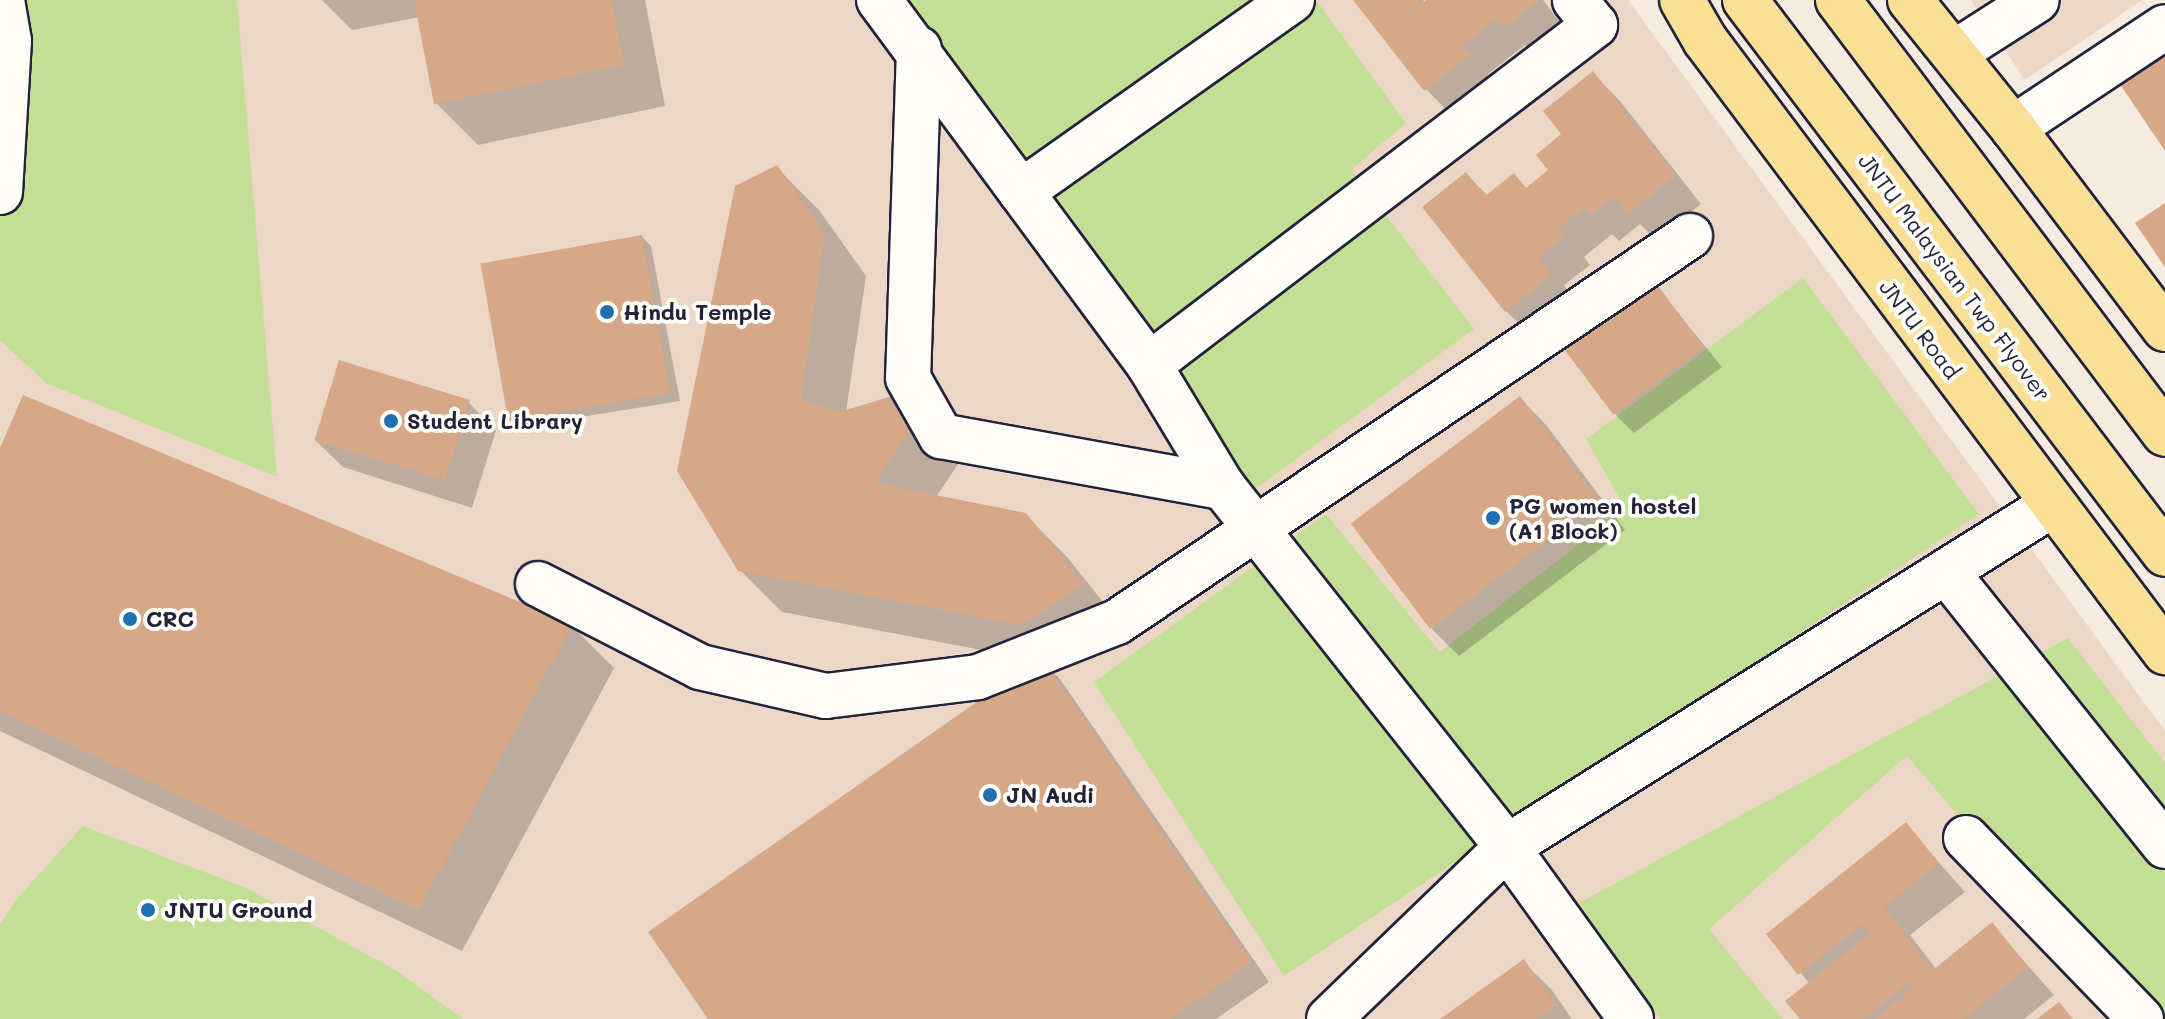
<!DOCTYPE html>
<style>
body{margin:0}
#map{position:relative;width:2165px;height:1019px;overflow:hidden;background:#f5ebe1;font-family:Mali,sans-serif}
div>[style]{position:absolute}
.built>*{inset:0;background:#ecd7c6}
.green>*{inset:0;background:#c3de95}
.shadow>*{inset:0;background:#0003}
.building>*{inset:0;background:#d6a888;transform-origin:0 0}
.roads{filter:drop-shadow(2px 0 #22223b) drop-shadow(-2px 0 #22223b) drop-shadow(0 2px #22223b) drop-shadow(0 -2px #22223b)}
.minor>*{height:44px;margin:-22px;padding:0 22px;transform-origin:22px;border-radius:22px;background:#fdfcf7}
.major>*{height:44px;margin:-22px;padding:0 22px;transform-origin:22px;border-radius:22px;background:#fadf96}
.dots>*{width:22px;height:22px;translate:-50% -50%;box-sizing:border-box;border:4px solid #fdfcf7;border-radius:50%}
span{translate:-50% -50%;white-space:nowrap;text-align:center;line-height:1.15;-webkit-text-stroke:8px #fdfcf7;paint-order:stroke}
.street-label{font-size:22px;color:#22223b}
.poi-label{font-size:22px;color:#22223b;font-weight:700}
.left{translate:0 -50%;text-align:left}
</style>
<div id="map">
<div class="built">
<div style="clip-path:polygon(0 0,1628px 0,2165px 731px,2165px 1019px,0 1019px)"></div>
<div style="clip-path:polygon(1971px 0,2142px 0,2025px 80px)"></div>
</div>
<div class="green">
<div style="clip-path:polygon(0 0,237px 0,277px 477px,46px 383px,0 340px)"></div>
<div style="clip-path:polygon(905px 0,1316px 0,1406px 123px,1351px 170px,1474px 329px,1239px 501px,1012px 135px)"></div>
<div style="clip-path:polygon(1803px 278px,1979px 514px,1284px 976px,1094px 682px,1326px 514px,1440px 652px,1625px 508px,1586px 439px)"></div>
<div style="clip-path:polygon(2068px 638px,2165px 763px,2165px 1019px,2133px 1019px,1907px 756px,1709px 929px,1783px 1019px,1660px 1019px,1579px 903px)"></div>
<div style="clip-path:polygon(83px 826px,244px 887px,397px 971px,463px 1019px,0 1019px,0 924px,20px 895px)"></div>
</div>
<div class="shadow">
<div style="clip-path:polygon(322px 0,645px 0,665px 106px,478px 145px,436px 103px,420px 17px,352px 30px)"></div>
<div style="clip-path:polygon(1358px 0,1423px 0,1425px 3px,1429px 0,1543px 0,1565px 29px,1533px 54px,1525px 45px,1488px 74px,1496px 83px,1453px 117px,1426px 89px)"></div>
<div style="clip-path:polygon(1593px 74px,1620px 101px,1701px 204px,1656px 240px,1640px 224px,1619px 241px,1612px 234px,1584px 257px,1590px 265px,1564px 285px,1577px 303px,1534px 338px,1506px 311px,1466px 174px,1488px 196px,1514px 176px,1527px 189px,1551px 170px)"></div>
<div style="clip-path:polygon(777px 168px,819px 210px,866px 276px,846px 412px,905px 394px,960px 461px,936px 497px,1025px 514px,1067px 557px,1123px 627px,1043px 662px,1060px 679px,1269px 982px,1216px 1019px,710px 1019px,1039px 661px,782px 612px,740px 570px)"></div>
<div style="clip-path:polygon(642px 237px,651px 246px,680px 401px,519px 427px,510px 417px)"></div>
<div style="clip-path:polygon(1655px 285px,1722px 367px,1634px 433px,1615px 414px)"></div>
<div style="clip-path:polygon(1520px 398px,1547px 426px,1625px 530px,1459px 656px,1432px 629px)"></div>
<div style="clip-path:polygon(469px 403px,496px 430px,472px 508px,343px 467px,315px 440px)"></div>
<div style="clip-path:polygon(0 453px,572px 626px,614px 668px,462px 951px,0 731px)"></div>
<div style="clip-path:polygon(1906px 825px,1965px 892px,1910px 935px,1937px 970px,1992px 925px,2054px 995px,2024px 1019px,1802px 1019px,1810px 984px,1768px 934px)"></div>
<div style="clip-path:polygon(1523px 962px,1551px 989px,1572px 1019px,1444px 1019px)"></div>
</div>
<div class="building">
<div style="clip-path:polygon(414px 0,612px 0,624px 65px,434px 104px)"></div>
<div style="clip-path:polygon(1353px 0,1418px 0,1421px 4px,1426px 0,1539px 0,1504px 28px,1496px 19px,1462px 46px,1470px 55px,1424px 91px)"></div>
<div style="clip-path:polygon(2155px 42px,2165px 56px,2165px 151px,2111px 71px)"></div>
<div style="clip-path:polygon(1593px 71px,1676px 175px,1627px 214px,1614px 197px,1590px 215px,1584px 207px,1558px 228px,1564px 236px,1538px 257px,1551px 275px,1505px 312px,1422px 207px,1466px 172px,1485px 196px,1514px 173px,1526px 188px,1548px 170px,1536px 155px,1561px 134px,1543px 111px)"></div>
<div style="clip-path:polygon(777px 165px,825px 233px,801px 400px,840px 412px,905px 392px,919px 418px,875px 483px,1026px 513px,1083px 584px,1022px 625px,738px 571px,677px 471px,735px 186px)"></div>
<div style="clip-path:polygon(2165px 203px,2165px 267px,2135px 223px)"></div>
<div style="left:642px;top:235px;width:160px;height:164px;rotate:80deg"></div>
<div style="left:1655px;top:282px;width:81px;height:113px;rotate:53deg"></div>
<div style="left:339px;top:360px;width:137px;height:84px;rotate:17deg"></div>
<div style="clip-path:polygon(23px 395px,573px 624px,419px 910px,0 711px,0 448px)"></div>
<div style="left:1520px;top:396px;width:132px;height:212px;rotate:53deg"></div>
<div style="clip-path:polygon(1041px 657px,1251px 962px,1170px 1019px,708px 1019px,648px 932px)"></div>
<div style="clip-path:polygon(1906px 822px,1939px 863px,1884px 907px,1933px 970px,1992px 922px,2028px 967px,1963px 1019px,1875px 1019px,1913px 989px,1908px 983px,1863px 1019px,1800px 1019px,1785px 1001px,1870px 934px,1862px 924px,1798px 975px,1766px 934px)"></div>
<div style="clip-path:polygon(1524px 959px,1556px 1005px,1535px 1019px,1440px 1019px)"></div>
<div style="clip-path:polygon(2059px 1002px,2073px 1019px,2037px 1019px)"></div>
</div>
<div class="roads">
<div class="minor">
<div style="left:879px;top:0;width:454px;rotate:53.5deg"></div>
<div style="left:1149px;top:365px;width:143px;rotate:58.8deg"></div>
<div style="left:1223px;top:487px;width:459px;rotate:51.7deg"></div>
<div style="left:1507px;top:847px;width:212px;rotate:54.2deg"></div>
<div style="left:919px;top:49px;width:329px;rotate:91.9deg"></div>
<div style="left:908px;top:378px;width:67px;rotate:60.4deg"></div>
<div style="left:941px;top:436px;width:287px;rotate:10.3deg"></div>
<div style="left:1954px;top:53px;width:98px;rotate:-32.6deg"></div>
<div style="left:2013px;top:128px;width:182px;rotate:-33.6deg"></div>
<div style="left:0;top:192px;width:151px;rotate:-86.6deg"></div>
<div style="left:9px;top:41px;width:42px;rotate:-99.7deg"></div>
<div style="left:1021px;top:192px;width:332px;rotate:-35.3deg"></div>
<div style="left:1149px;top:365px;width:561px;rotate:-37.32deg"></div>
<div style="left:1595px;top:25px;width:32px;rotate:-129deg"></div>
<div style="left:1948px;top:574px;width:348px;rotate:51.4deg"></div>
<div style="left:538px;top:584px;width:182px;rotate:27.1deg"></div>
<div style="left:700px;top:667px;width:129px;rotate:13deg"></div>
<div style="left:826px;top:696px;width:153px;rotate:-7.1deg"></div>
<div style="left:978px;top:677px;width:149px;rotate:-21.6deg"></div>
<div style="left:1117px;top:622px;width:691px;rotate:-33.97deg"></div>
<div style="left:1966px;top:838px;width:252px;rotate:46deg"></div>
<div style="left:1329px;top:1019px;width:248px;rotate:-44deg"></div>
<div style="left:1507px;top:847px;width:643px;rotate:-32.11deg"></div>
</div>
<div class="major">
<div style="left:1682px;top:0;width:46px;rotate:60.1deg"></div>
<div style="left:1705px;top:40px;width:766px;rotate:53.07deg"></div>
<div style="left:1745px;top:0;width:695px;rotate:52.83deg"></div>
<div style="left:1838px;top:0;width:543px;rotate:53deg"></div>
<div style="left:1910px;top:0;width:164px;rotate:51.2deg"></div>
<div style="left:2013px;top:128px;width:252px;rotate:52.9deg"></div>
</div>
</div>
<div class="dots">
<div style="left:607px;top:312px;background:#1f6fb2"></div>
<div style="left:391px;top:421px;background:#1f6fb2"></div>
<div style="left:1493px;top:518px;background:#1f6fb2"></div>
<div style="left:130px;top:619px;background:#1f6fb2"></div>
<div style="left:990px;top:795px;background:#1f6fb2"></div>
<div style="left:148px;top:910px;background:#1f6fb2"></div>
</div>
<div class="street-label">
<span style="left:1955px;top:277px;rotate:53deg">JNTU Malaysian Twp Flyover</span>
<span style="left:1920px;top:329px;rotate:53deg">JNTU Road</span>
</div>
<div class="poi-label">
<span class="left" style="left:623px;top:312px">Hindu Temple</span>
<span class="left" style="left:407px;top:421px">Student Library</span>
<span class="left" style="left:1509px;top:518px">PG women hostel<br>(A1 Block)</span>
<span class="left" style="left:146px;top:619px">CRC</span>
<span class="left" style="left:1006px;top:795px">JN Audi</span>
<span class="left" style="left:164px;top:910px">JNTU Ground</span>
</div>
</div>
